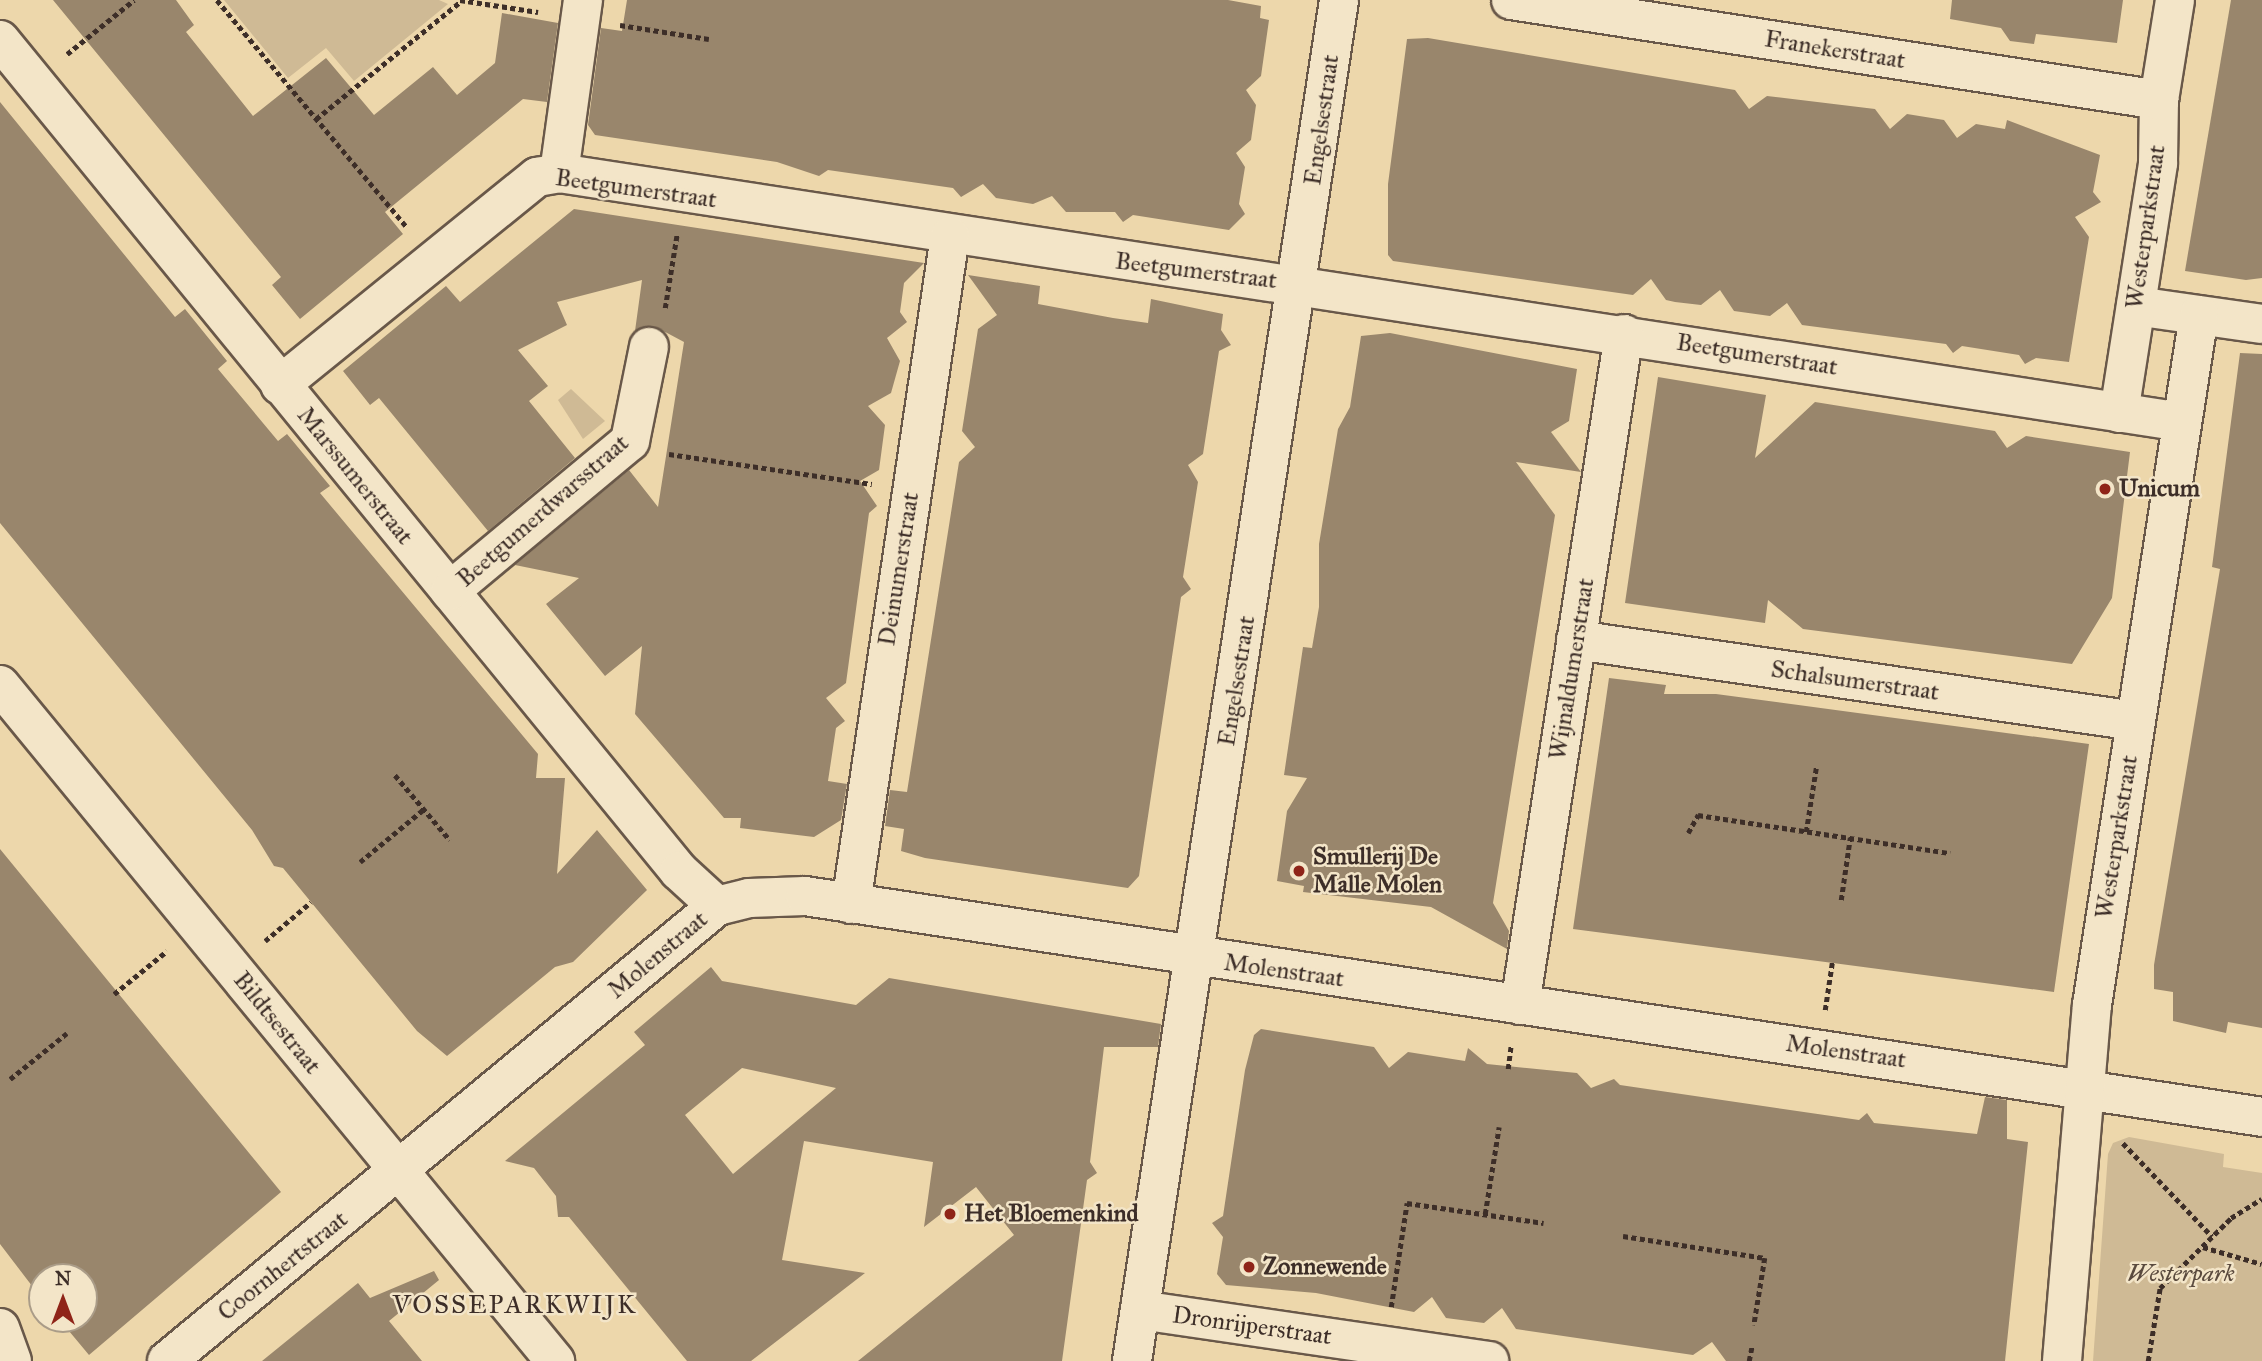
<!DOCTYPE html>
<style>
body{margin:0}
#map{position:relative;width:2262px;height:1361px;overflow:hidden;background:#edd7ab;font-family:"IM FELL Great Primer",serif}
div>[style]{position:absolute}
.green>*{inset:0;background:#cfba95}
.building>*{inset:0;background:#99866c}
.path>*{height:4.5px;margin-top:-2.25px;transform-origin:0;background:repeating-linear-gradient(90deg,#3d2e28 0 5px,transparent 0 8.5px)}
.roads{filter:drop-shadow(2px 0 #695849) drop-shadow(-2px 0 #695849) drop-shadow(0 2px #695849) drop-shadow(0 -2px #695849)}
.minor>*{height:38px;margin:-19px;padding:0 19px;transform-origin:19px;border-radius:19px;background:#f3e5c8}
.dots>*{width:19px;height:19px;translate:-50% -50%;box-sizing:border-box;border:4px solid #f3e5c8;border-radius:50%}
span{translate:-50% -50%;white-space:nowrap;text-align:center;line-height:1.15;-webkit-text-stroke:5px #f3e5c8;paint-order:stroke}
.street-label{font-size:24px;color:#3d2e28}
.poi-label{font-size:24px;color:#3d2e28;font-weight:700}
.left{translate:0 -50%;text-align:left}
.park-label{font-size:24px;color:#5a4a3e;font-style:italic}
.neighbourhood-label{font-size:26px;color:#3d2e28;letter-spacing:2px}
.north{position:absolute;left:28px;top:1263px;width:70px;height:70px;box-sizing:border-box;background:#f3e5c8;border:2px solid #aa9c88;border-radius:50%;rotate:0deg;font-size:19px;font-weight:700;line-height:28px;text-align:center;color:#3d2e28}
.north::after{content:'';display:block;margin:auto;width:24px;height:32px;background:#8f2418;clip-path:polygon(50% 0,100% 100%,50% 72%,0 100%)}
</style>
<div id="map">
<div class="green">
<div style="clip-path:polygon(224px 0,439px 0,448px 4px,354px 81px,326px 48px,288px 78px)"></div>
<div style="clip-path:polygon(571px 389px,605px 421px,583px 439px,558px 400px)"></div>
<div style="clip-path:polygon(2129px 1137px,2224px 1154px,2223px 1167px,2262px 1173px,2262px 1361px,2093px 1361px,2108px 1154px,2113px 1143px)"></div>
</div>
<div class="building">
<div style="clip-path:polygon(53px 0,176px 0,194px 25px,186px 32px,253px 116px,326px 58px,374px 115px,433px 67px,457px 95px,495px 63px,502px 13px,558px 23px,547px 102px,523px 99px,385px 212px,403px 234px,300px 319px,272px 285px,281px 277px)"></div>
<div style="clip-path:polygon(627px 0,1228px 0,1261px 6px,1260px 18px,1269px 20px,1261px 76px,1246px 90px,1256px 105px,1251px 140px,1236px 153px,1245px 167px,1239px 204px,1245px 214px,1229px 230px,1133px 215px,1123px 222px,1115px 212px,1066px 212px,1052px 196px,1033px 204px,996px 198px,983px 184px,961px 197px,953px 188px,828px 170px,819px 176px,777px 162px,595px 135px,588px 125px,601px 28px,622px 31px)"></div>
<div style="clip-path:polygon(1952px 0,2123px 0,2117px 43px,2036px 34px,2034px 44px,2010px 41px,2001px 28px,1950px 19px)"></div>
<div style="clip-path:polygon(2231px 0,2262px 0,2262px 278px,2246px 280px,2185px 271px)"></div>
<div style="clip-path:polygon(1428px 38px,1735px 90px,1749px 109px,1767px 96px,1875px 109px,1890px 129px,1907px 114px,1944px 120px,1957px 138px,1976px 124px,2005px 129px,2007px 120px,2100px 155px,2093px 192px,2101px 202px,2075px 217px,2089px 237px,2069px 362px,2036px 358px,2025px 364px,2019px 355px,1962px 346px,1953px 353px,1946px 344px,1802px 325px,1787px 303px,1770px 316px,1734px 311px,1720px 290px,1701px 305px,1675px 302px,1666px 300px,1651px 279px,1633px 295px,1393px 261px,1388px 255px,1388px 184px,1407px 39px)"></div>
<div style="clip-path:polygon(0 102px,175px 317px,185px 309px,227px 361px,218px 369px,278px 441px,287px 434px,330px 486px,320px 493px,538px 754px,536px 778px,565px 778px,557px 874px,597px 830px,647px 890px,573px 962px,555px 967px,447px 1056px,417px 1031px,283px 868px,274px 866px,252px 830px,0 523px)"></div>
<div style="clip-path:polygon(574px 209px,924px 263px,904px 283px,900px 312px,907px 322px,887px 338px,900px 361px,891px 393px,868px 406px,885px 425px,879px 470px,860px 481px,877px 506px,869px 513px,846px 683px,826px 698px,845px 721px,836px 728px,828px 781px,847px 784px,841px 820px,814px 837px,740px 828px,741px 818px,724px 818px,635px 714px,642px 646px,605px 676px,546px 604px,579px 578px,515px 565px,629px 470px,658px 507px,684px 342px,654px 326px,635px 331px,642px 280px,557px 302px,567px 325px,518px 350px,548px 386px,529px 401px,575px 458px,488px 531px,379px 398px,370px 405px,343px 371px,446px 286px,460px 302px)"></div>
<div style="clip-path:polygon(968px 275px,1040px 286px,1038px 304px,1113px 318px,1148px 323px,1151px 299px,1223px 314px,1221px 330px,1231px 345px,1219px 351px,1203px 454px,1188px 465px,1198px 482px,1183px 577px,1191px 589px,1181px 597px,1139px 876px,1128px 888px,925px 858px,901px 851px,904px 829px,885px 826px,890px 790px,907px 792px,959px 462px,975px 447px,962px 431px,978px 329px,997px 315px)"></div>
<div style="clip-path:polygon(1390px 333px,1577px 369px,1569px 421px,1551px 432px,1581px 472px,1516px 462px,1555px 515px,1493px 903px,1509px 931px,1507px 949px,1431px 907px,1303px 892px,1304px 886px,1277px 881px,1287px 811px,1307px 778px,1284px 775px,1303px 647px,1312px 648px,1319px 607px,1319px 544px,1338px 429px,1350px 407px,1361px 336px)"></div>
<div style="clip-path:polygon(2240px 353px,2262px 354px,2262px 1028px,2228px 1022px,2226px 1033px,2173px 1021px,2173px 992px,2154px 989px,2154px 965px,2220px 569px,2212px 567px)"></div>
<div style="clip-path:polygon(1658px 377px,1766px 395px,1755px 458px,1815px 402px,1995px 431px,2007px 448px,2026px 436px,2130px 452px,2112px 598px,2072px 664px,1803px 629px,1768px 600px,1765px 623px,1625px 603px)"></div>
<div style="clip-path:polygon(1609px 678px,1666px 685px,1664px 694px,1716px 694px,2089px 744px,2054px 992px,1573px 929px)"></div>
<div style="clip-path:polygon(0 849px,281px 1192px,89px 1355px,59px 1319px,84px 1319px,84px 1277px,42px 1277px,42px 1299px,0 1244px)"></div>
<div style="clip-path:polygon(evenodd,711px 967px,722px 981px,856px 1005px,889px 978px,1161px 1024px,1158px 1047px,1104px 1047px,1090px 1162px,1097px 1173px,1087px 1180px,1062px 1361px,858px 1361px,1014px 1235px,976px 1187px,924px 1227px,933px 1162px,804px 1141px,782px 1260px,865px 1273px,751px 1361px,687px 1361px,569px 1217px,558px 1217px,556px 1196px,534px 1168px,505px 1161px,645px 1045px,634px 1032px,711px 967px,742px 1068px,836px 1088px,733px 1174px,685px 1115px,742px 1068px)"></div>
<div style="clip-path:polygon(1261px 1029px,1374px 1047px,1389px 1068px,1408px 1052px,1465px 1061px,1468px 1048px,1487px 1064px,1577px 1073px,1591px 1088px,1614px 1079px,1620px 1085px,1859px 1120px,1867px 1113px,1874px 1123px,1977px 1134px,1985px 1097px,2007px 1100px,2007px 1139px,2028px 1142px,2005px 1361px,1726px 1361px,1712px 1342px,1693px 1355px,1516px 1329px,1502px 1308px,1484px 1323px,1446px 1318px,1432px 1297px,1414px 1312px,1316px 1293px,1226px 1285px,1217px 1274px,1223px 1237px,1212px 1223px,1223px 1216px,1245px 1070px,1254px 1035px)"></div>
<div style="clip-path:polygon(434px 1271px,439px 1280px,389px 1321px,422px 1361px,262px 1361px,358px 1283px,370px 1298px)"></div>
</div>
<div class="path">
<div style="left:217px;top:0;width:296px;rotate:50.1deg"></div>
<div style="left:460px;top:0;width:79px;rotate:8.7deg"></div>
<div style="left:620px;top:25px;width:90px;rotate:8.9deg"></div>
<div style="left:67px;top:54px;width:86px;rotate:-38.9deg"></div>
<div style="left:316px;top:119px;width:187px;rotate:-39.1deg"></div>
<div style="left:665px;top:308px;width:75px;rotate:-80.8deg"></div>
<div style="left:669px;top:454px;width:205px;rotate:8.4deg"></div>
<div style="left:395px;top:775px;width:85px;rotate:49.8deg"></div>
<div style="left:1806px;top:832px;width:65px;rotate:-81.1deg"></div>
<div style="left:1688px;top:833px;width:21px;rotate:-61deg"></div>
<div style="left:1698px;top:815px;width:255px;rotate:8.6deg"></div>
<div style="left:360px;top:862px;width:83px;rotate:-39.6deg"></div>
<div style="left:1841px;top:900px;width:63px;rotate:-81.7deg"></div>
<div style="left:265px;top:941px;width:60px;rotate:-40.3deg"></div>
<div style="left:114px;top:994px;width:68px;rotate:-39.1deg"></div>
<div style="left:1825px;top:1010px;width:48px;rotate:-81.5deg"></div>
<div style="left:1508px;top:1069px;width:23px;rotate:-83deg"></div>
<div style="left:10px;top:1079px;width:73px;rotate:-38.9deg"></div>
<div style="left:2123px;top:1143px;width:129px;rotate:46.3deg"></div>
<div style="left:1485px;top:1214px;width:88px;rotate:-80.9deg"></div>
<div style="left:1623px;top:1236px;width:144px;rotate:8.8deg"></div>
<div style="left:1765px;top:1258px;width:68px;rotate:99.3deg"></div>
<div style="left:2203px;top:1247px;width:61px;rotate:16.1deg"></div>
<div style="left:1391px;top:1307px;width:105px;rotate:-81.3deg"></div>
<div style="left:1407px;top:1203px;width:138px;rotate:8.3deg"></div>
<div style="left:1749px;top:1361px;width:16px;rotate:-79deg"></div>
<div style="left:2148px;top:1361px;width:74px;rotate:-80.7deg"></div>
<div style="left:2160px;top:1288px;width:100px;rotate:-44.6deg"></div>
<div style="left:2231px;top:1218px;width:36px;rotate:-32deg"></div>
</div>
<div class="roads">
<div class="minor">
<div style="left:1511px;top:0;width:656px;rotate:8.77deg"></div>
<div style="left:0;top:40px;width:1073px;rotate:50.75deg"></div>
<div style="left:679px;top:871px;width:52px;rotate:42.6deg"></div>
<div style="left:559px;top:173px;width:175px;rotate:-82.1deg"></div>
<div style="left:2136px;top:306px;width:127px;rotate:8.1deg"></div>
<div style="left:280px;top:385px;width:331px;rotate:-39deg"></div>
<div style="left:537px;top:177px;width:22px;rotate:-10deg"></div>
<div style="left:559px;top:173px;width:1642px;rotate:8.72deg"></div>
<div style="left:2119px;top:413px;width:253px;rotate:-81.1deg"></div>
<div style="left:2158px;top:163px;width:63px;rotate:-89.1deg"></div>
<div style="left:2159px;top:100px;width:101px;rotate:-80.9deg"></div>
<div style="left:450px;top:591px;width:234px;rotate:-39.8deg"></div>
<div style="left:630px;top:441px;width:96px;rotate:-78.6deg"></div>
<div style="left:1576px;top:640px;width:565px;rotate:8.24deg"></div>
<div style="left:0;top:685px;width:875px;rotate:50.61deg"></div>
<div style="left:851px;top:904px;width:675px;rotate:-81.57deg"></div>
<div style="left:1520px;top:1005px;width:679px;rotate:-81.19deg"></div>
<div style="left:1140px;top:1310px;width:353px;rotate:8.3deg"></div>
<div style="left:0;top:1328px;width:35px;rotate:70deg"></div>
<div style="left:167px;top:1361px;width:714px;rotate:-39.6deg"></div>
<div style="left:717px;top:906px;width:33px;rotate:-14deg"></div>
<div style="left:749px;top:898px;width:56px;rotate:-2deg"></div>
<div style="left:805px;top:896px;width:1474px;rotate:8.62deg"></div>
<div style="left:1132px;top:1361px;width:1377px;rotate:-81.35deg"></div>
<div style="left:2062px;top:1361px;width:357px;rotate:-85.2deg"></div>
<div style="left:2092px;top:1005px;width:698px;rotate:-81.19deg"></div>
</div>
</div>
<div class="dots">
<div style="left:2105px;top:489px;background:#8f2418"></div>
<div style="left:1299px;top:871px;background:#8f2418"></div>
<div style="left:950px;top:1214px;background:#8f2418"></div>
<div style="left:1249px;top:1267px;background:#8f2418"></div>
</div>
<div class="street-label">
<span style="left:1835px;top:50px;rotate:9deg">Franekerstraat</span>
<span style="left:1322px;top:120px;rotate:-82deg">Engelsestraat</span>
<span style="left:636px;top:189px;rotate:8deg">Beetgumerstraat</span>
<span style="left:2146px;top:227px;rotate:-82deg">Westerparkstraat</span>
<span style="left:1196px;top:271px;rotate:7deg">Beetgumerstraat</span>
<span style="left:1757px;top:355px;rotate:9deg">Beetgumerstraat</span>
<span style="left:355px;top:476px;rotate:51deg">Marssumerstraat</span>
<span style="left:543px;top:511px;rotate:-41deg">Beetgumerdwarsstraat</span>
<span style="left:899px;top:569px;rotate:-81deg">Deinumerstraat</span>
<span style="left:1572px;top:669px;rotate:-81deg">Wijnaldumerstraat</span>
<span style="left:1237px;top:681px;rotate:-81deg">Engelsestraat</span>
<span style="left:1855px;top:681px;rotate:8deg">Schalsumerstraat</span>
<span style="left:2117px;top:837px;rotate:-81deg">Westerparkstraat</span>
<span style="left:658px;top:955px;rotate:-40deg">Molenstraat</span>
<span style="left:1284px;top:971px;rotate:8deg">Molenstraat</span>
<span style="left:277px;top:1023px;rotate:51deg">Bildtsestraat</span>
<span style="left:1846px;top:1052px;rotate:8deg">Molenstraat</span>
<span style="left:283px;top:1266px;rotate:-39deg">Coornhertstraat</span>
<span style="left:1252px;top:1326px;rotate:8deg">Dronrijperstraat</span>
</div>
<div class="poi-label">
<span class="left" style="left:2119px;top:489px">Unicum</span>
<span class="left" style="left:1313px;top:871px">Smullerij De<br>Malle Molen</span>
<span class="left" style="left:964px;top:1214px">Het Bloemenkind</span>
<span class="left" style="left:1263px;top:1267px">Zonnewende</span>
</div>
<div class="park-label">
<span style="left:2181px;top:1274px">Westerpark</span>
</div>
<div class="neighbourhood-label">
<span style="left:515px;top:1305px">VOSSEPARKWIJK</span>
</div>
<div class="north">N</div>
</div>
